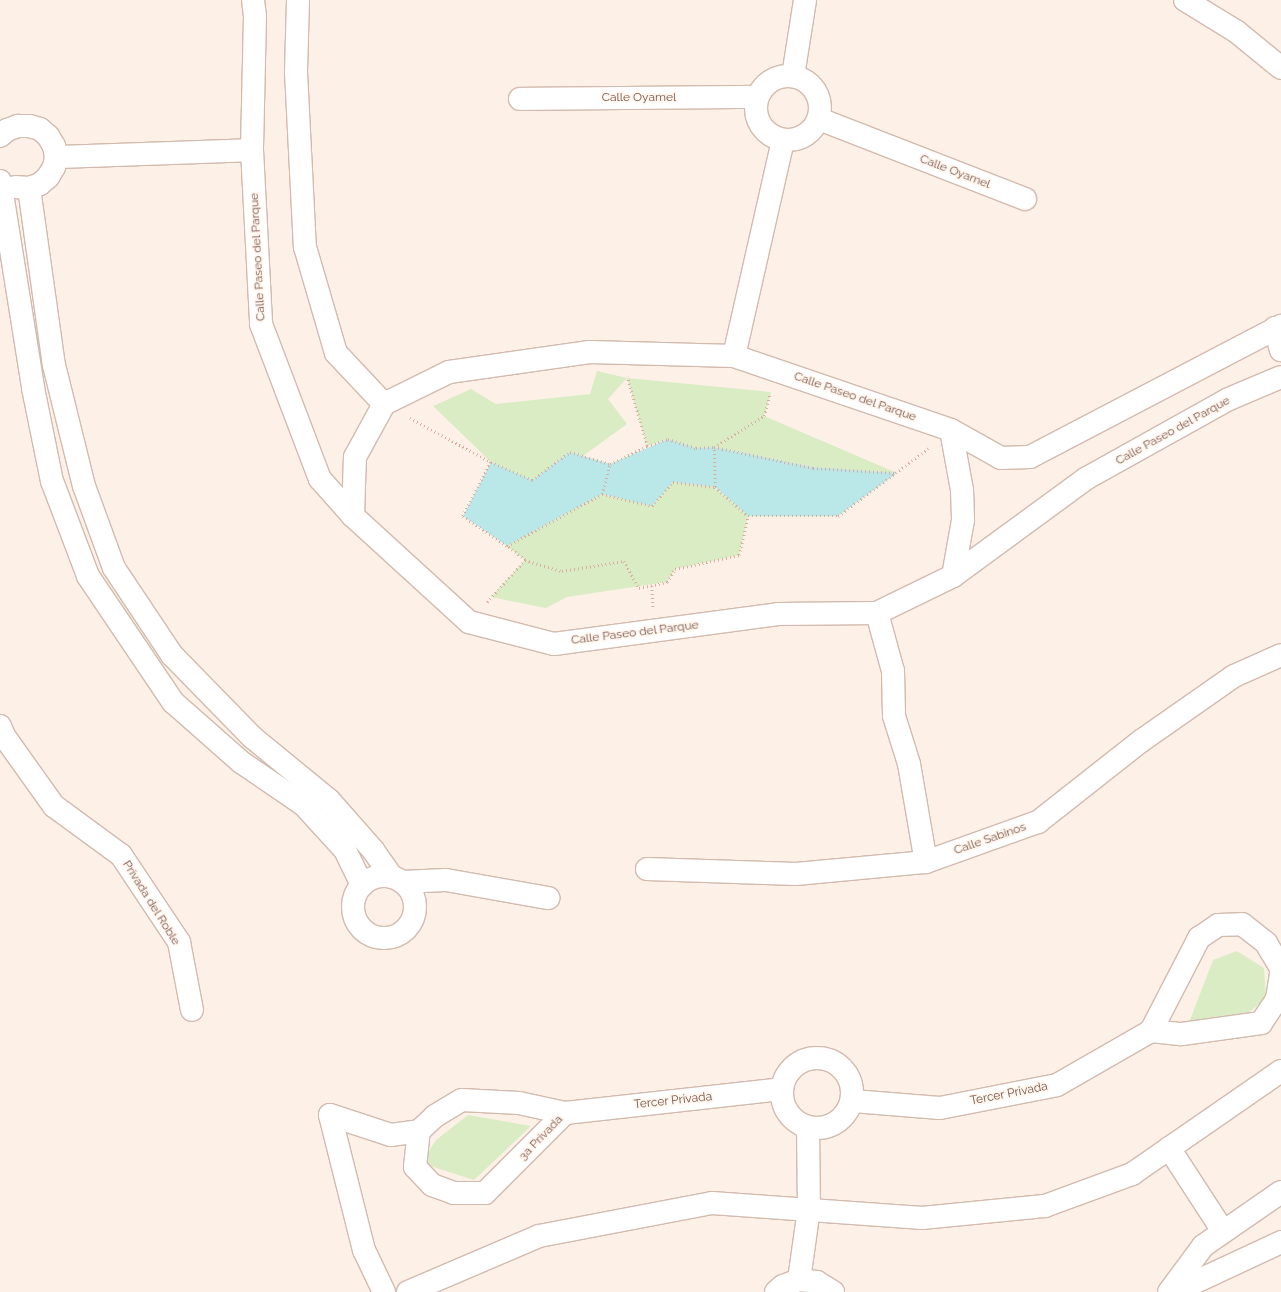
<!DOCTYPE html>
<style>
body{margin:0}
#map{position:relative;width:1281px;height:1292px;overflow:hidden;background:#fdf1e7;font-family:Raleway,sans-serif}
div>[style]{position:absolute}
.green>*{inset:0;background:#daecc4}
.water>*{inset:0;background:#bae8e9}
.path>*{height:2.5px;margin-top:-1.25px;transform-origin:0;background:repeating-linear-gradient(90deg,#daae9f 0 1px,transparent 0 4px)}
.roads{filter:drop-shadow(1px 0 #d3baae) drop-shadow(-1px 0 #d3baae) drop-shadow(0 1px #d3baae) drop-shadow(0 -1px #d3baae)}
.street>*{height:22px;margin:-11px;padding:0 11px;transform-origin:11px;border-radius:11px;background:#fff}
.street>.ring{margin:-11px;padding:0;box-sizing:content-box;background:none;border:22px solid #fff;border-radius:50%}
span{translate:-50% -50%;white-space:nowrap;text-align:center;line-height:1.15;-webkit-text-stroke:3.5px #fff6ee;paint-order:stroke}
.street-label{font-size:12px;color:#795449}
</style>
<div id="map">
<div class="green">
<div style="clip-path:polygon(597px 371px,627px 378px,771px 392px,764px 416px,897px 473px,813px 467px,714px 447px,696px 448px,668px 439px,647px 446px,627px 378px,608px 399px,627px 424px,583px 456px,570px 452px,532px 480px,491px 462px,433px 406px,471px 389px,496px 404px,590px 394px)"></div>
<div style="clip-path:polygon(673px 482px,714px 487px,748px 516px,739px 555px,675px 569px,667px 582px,567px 597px,546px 608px,491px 597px,525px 560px,507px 546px,602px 494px,652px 506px)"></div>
<div style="clip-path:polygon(1237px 951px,1264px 968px,1266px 998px,1240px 1020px,1190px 1020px,1213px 960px)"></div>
<div style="clip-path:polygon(468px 1115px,531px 1126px,474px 1180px,421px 1163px,436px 1140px)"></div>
</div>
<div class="water">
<div style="clip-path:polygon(668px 439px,696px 448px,714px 447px,813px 467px,897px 473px,838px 516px,748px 516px,715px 487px,673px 482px,652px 506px,602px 494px,507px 546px,463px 516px,491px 462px,532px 480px,570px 452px,610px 464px)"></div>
</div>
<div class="path">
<div style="left:410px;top:418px;width:92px;rotate:28.5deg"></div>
<div style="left:491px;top:462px;width:61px;rotate:117.4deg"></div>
<div style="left:463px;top:516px;width:53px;rotate:34.3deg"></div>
<div style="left:647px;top:446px;width:22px;rotate:-18deg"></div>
<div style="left:668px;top:439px;width:29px;rotate:18deg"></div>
<div style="left:696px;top:448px;width:18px;rotate:-3deg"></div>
<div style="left:714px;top:447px;width:59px;rotate:-31.8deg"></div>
<div style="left:764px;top:416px;width:23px;rotate:-75deg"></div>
<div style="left:491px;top:462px;width:45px;rotate:23.7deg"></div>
<div style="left:532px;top:480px;width:47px;rotate:-36.4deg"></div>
<div style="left:570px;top:452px;width:42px;rotate:16.7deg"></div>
<div style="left:610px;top:464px;width:41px;rotate:-25.9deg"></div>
<div style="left:647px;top:446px;width:72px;rotate:-106.2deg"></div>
<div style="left:715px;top:487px;width:44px;rotate:41.3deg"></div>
<div style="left:602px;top:494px;width:51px;rotate:13.5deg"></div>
<div style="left:652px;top:506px;width:32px;rotate:-49deg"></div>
<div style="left:673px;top:482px;width:42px;rotate:6.8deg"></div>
<div style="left:715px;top:487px;width:40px;rotate:-91.4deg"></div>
<div style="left:714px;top:447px;width:101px;rotate:12deg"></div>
<div style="left:813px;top:468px;width:84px;rotate:3.4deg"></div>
<div style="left:525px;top:560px;width:39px;rotate:17deg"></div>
<div style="left:562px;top:571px;width:63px;rotate:-9.2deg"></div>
<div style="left:624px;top:561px;width:31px;rotate:61deg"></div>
<div style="left:639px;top:588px;width:29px;rotate:-12deg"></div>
<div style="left:667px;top:582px;width:15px;rotate:-58deg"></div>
<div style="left:675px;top:569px;width:66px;rotate:-12.3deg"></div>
<div style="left:739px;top:555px;width:40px;rotate:-77deg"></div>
<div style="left:748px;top:516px;width:90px"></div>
<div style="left:838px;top:516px;width:114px;rotate:-36.8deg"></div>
<div style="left:652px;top:586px;width:21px;rotate:87deg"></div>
<div style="left:487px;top:602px;width:57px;rotate:-47.9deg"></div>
<div style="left:525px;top:560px;width:23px;rotate:-142deg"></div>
<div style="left:507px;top:546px;width:108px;rotate:-28.7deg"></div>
<div style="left:602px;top:494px;width:31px;rotate:-75deg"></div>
</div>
<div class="roads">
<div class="street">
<div style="left:253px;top:0;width:16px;rotate:83deg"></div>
<div style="left:255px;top:16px;width:134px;rotate:91.3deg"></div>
<div style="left:252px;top:150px;width:174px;rotate:87deg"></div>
<div style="left:261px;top:324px;width:166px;rotate:69.2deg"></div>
<div style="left:320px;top:479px;width:50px;rotate:48.3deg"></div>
<div style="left:353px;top:516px;width:157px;rotate:42.4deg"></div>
<div style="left:469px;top:622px;width:88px;rotate:14.5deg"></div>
<div style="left:554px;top:644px;width:226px;rotate:-7.6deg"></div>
<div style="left:778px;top:614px;width:99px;rotate:-0.6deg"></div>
<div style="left:877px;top:613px;width:85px;rotate:-26deg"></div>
<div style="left:953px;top:576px;width:166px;rotate:-36.2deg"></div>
<div style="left:1087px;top:478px;width:162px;rotate:-29.1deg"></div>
<div style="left:1229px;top:399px;width:56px;rotate:-22.9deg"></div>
<div style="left:298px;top:0;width:72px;rotate:91.6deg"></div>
<div style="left:296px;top:72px;width:175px;rotate:87.1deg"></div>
<div style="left:305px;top:247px;width:110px;rotate:73.7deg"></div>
<div style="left:336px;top:353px;width:70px;rotate:46.7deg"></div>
<div style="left:1185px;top:0;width:61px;rotate:31.6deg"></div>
<div style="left:1237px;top:32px;width:57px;rotate:39.3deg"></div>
<div class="ring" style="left:756px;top:76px;width:42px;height:42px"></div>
<div style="left:793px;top:76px;width:77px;rotate:-81deg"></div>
<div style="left:520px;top:99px;width:237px;rotate:-0.5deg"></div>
<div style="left:819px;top:119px;width:221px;rotate:21.2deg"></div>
<div style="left:0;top:136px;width:9px;rotate:-41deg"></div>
<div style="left:7px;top:130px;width:12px;rotate:-20deg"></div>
<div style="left:18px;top:126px;width:11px"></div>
<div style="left:29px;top:126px;width:11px;rotate:15deg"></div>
<div style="left:40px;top:129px;width:11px;rotate:41deg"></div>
<div style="left:48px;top:136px;width:12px;rotate:59deg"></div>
<div style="left:54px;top:146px;width:11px;rotate:80deg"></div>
<div style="left:56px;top:157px;width:10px;rotate:101deg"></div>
<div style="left:54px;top:167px;width:12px;rotate:121deg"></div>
<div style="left:48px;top:177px;width:11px;rotate:139deg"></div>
<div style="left:40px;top:184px;width:12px;rotate:160deg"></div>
<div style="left:29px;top:188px;width:14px;rotate:-176deg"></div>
<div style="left:56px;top:157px;width:196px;rotate:-2deg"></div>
<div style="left:0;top:181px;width:210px;rotate:80.9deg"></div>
<div style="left:33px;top:388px;width:95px;rotate:78.5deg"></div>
<div style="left:52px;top:481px;width:102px;rotate:69.2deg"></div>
<div style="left:88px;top:576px;width:152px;rotate:56deg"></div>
<div style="left:173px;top:702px;width:91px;rotate:41.4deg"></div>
<div style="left:241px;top:762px;width:76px;rotate:34.3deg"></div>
<div style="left:304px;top:805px;width:61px;rotate:47.7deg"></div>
<div style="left:345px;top:850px;width:39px;rotate:64deg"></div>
<div style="left:29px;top:188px;width:179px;rotate:82deg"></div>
<div style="left:54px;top:365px;width:125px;rotate:76.1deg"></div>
<div style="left:84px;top:486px;width:87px;rotate:69.9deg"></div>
<div style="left:114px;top:568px;width:105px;rotate:56.3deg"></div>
<div style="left:172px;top:655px;width:115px;rotate:45.7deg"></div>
<div style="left:252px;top:737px;width:99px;rotate:39.3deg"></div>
<div style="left:329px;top:800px;width:67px;rotate:48.7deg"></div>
<div style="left:373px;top:850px;width:33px;rotate:55deg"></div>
<div style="left:1275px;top:328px;width:23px;rotate:75deg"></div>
<div style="left:734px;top:356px;width:221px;rotate:-77.2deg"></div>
<div style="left:951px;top:430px;width:61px;rotate:79.6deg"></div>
<div style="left:962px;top:490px;width:30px;rotate:88deg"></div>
<div style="left:963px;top:520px;width:57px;rotate:100.1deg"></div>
<div style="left:353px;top:516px;width:59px;rotate:-88.1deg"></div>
<div style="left:355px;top:457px;width:60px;rotate:-61.3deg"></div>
<div style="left:384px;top:404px;width:72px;rotate:-26.2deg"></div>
<div style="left:449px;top:372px;width:142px;rotate:-8.1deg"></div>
<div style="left:590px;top:352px;width:144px;rotate:1.6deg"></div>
<div style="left:734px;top:356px;width:229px;rotate:18.8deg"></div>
<div style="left:951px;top:430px;width:57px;rotate:29.2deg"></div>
<div style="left:1001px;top:458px;width:29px;rotate:-2deg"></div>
<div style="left:1030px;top:457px;width:283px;rotate:-27.6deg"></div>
<div style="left:877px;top:613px;width:60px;rotate:74.6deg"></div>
<div style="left:893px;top:671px;width:45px;rotate:88.7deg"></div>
<div style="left:894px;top:716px;width:50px;rotate:72.6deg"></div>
<div style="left:909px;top:764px;width:99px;rotate:80.2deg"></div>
<div style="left:0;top:726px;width:11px;rotate:68deg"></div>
<div style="left:4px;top:736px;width:86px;rotate:54.5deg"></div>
<div style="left:54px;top:806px;width:83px;rotate:36.2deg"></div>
<div style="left:121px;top:855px;width:105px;rotate:56.3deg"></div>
<div style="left:179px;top:942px;width:69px;rotate:79.2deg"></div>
<div style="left:647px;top:869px;width:149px;rotate:1.9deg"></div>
<div style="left:796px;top:874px;width:131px;rotate:-5.3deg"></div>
<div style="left:926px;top:862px;width:119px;rotate:-19.7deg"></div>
<div style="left:1038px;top:822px;width:131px;rotate:-38.2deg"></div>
<div style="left:1141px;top:741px;width:113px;rotate:-35deg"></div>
<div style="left:1234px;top:676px;width:51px;rotate:-24.1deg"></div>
<div class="ring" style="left:353px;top:876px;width:40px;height:40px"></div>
<div style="left:402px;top:882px;width:44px;rotate:-2.6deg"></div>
<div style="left:446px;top:880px;width:104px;rotate:10deg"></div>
<div style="left:1151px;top:1031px;width:105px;rotate:-62.7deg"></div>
<div style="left:1199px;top:938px;width:23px;rotate:-34deg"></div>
<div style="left:1218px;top:925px;width:24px;rotate:-2deg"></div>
<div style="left:1242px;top:924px;width:31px;rotate:38deg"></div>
<div style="left:1266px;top:943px;width:29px;rotate:59deg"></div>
<div class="ring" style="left:782px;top:1058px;width:48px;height:48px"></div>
<div style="left:853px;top:1101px;width:87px;rotate:4.6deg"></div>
<div style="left:940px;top:1108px;width:119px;rotate:-11.1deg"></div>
<div style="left:1057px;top:1085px;width:108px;rotate:-29.9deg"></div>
<div style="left:1151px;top:1031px;width:31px;rotate:6deg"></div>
<div style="left:1182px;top:1034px;width:80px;rotate:-7.9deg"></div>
<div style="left:1261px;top:1023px;width:29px;rotate:-56deg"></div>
<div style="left:1277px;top:999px;width:26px;rotate:-81deg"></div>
<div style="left:565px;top:1113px;width:113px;rotate:135deg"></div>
<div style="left:485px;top:1193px;width:31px;rotate:180deg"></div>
<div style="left:454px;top:1193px;width:23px;rotate:-160deg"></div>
<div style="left:432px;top:1185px;width:25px;rotate:-133deg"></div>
<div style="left:415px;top:1167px;width:36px;rotate:-84deg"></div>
<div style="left:419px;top:1131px;width:22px;rotate:-43deg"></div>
<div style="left:435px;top:1116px;width:31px;rotate:-31deg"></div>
<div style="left:462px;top:1100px;width:57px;rotate:3deg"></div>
<div style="left:519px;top:1103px;width:47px;rotate:12.3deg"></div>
<div style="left:565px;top:1113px;width:218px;rotate:-6.3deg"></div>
<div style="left:330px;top:1115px;width:139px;rotate:75.9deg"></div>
<div style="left:364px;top:1250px;width:47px;rotate:64.5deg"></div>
<div style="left:330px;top:1115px;width:64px;rotate:18.2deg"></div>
<div style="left:391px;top:1135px;width:28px;rotate:-8deg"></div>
<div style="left:1169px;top:1148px;width:99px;rotate:57deg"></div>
<div style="left:799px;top:1280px;width:72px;rotate:-82deg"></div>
<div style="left:809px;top:1209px;width:81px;rotate:-90.7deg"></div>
<div style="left:408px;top:1292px;width:142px;rotate:-23.1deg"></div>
<div style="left:539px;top:1236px;width:176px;rotate:-10.8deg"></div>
<div style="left:712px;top:1203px;width:211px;rotate:4.1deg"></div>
<div style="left:922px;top:1218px;width:124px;rotate:-5.6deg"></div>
<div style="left:1045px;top:1206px;width:93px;rotate:-20.2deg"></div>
<div style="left:1132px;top:1174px;width:181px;rotate:-34.7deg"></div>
<div style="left:776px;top:1292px;width:9px;rotate:-41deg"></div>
<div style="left:783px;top:1286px;width:17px;rotate:-21deg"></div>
<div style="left:799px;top:1280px;width:18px;rotate:6deg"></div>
<div style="left:817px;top:1282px;width:19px;rotate:32deg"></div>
<div style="left:1169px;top:1292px;width:57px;rotate:-53.5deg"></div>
<div style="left:1203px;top:1246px;width:95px;rotate:-34.7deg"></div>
<div style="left:1174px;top:1292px;width:118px;rotate:-25deg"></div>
</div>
</div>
<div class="street-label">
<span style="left:639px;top:98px">Calle Oyamel</span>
<span style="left:955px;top:172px;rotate:21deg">Calle Oyamel</span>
<span style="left:258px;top:257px;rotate:-93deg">Calle Paseo del Parque</span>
<span style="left:855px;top:397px;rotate:19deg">Calle Paseo del Parque</span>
<span style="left:1173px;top:431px;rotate:-29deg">Calle Paseo del Parque</span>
<span style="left:635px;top:633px;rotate:-7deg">Calle Paseo del Parque</span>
<span style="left:990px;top:839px;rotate:-19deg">Calle Sabinos</span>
<span style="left:151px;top:903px;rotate:58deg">Privada del Roble</span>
<span style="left:1009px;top:1094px;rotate:-11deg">Tercer Privada</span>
<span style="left:673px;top:1101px;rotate:-6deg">Tercer Privada</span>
<span style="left:541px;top:1138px;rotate:-46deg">3a Privada</span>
</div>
</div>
